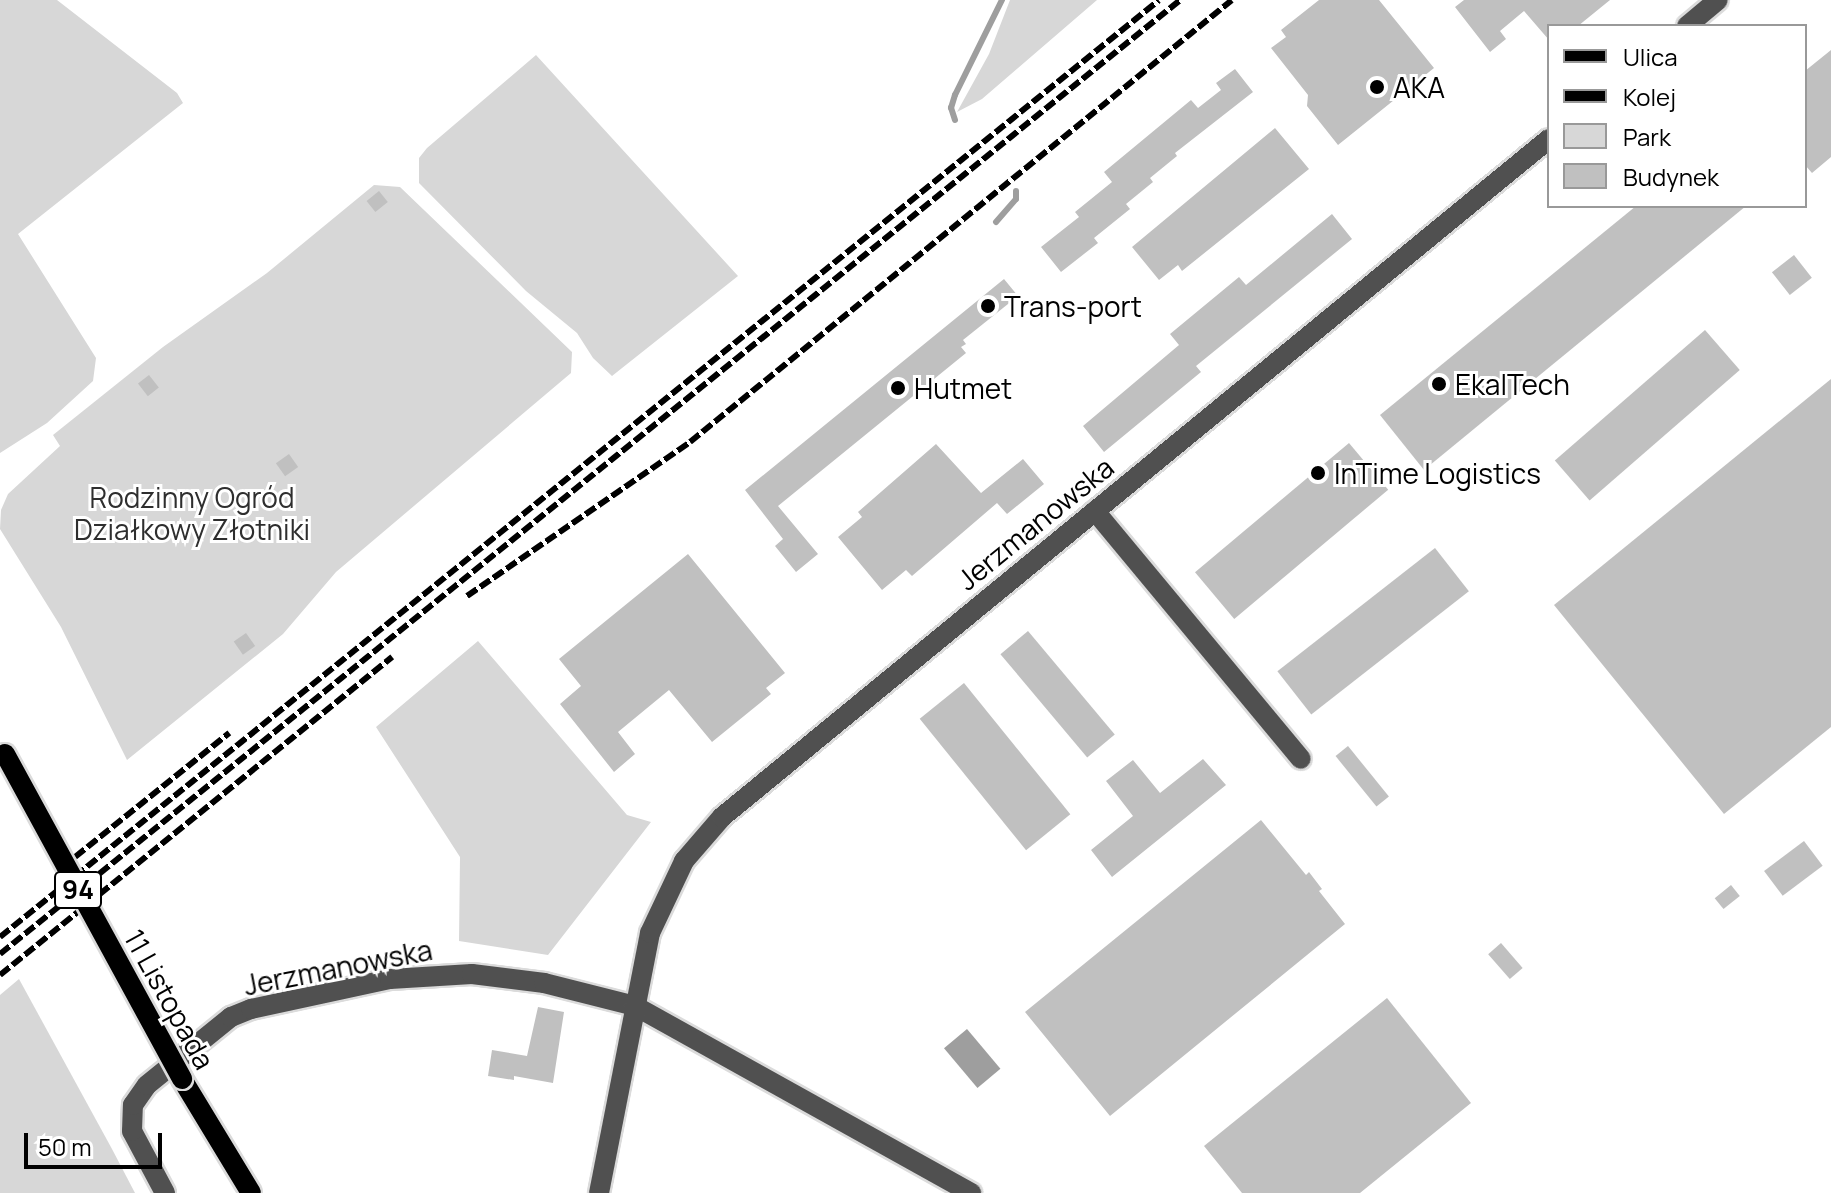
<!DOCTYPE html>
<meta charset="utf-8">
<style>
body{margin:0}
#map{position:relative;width:1831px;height:1193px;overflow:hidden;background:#fff;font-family:Manrope,sans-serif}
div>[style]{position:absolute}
.green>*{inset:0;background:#d7d7d7}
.water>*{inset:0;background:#9e9e9e;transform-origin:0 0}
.stream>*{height:6px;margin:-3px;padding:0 3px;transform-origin:3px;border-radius:3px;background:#9e9e9e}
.building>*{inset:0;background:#c0c0c0;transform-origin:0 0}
.roads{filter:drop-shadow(2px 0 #dbdbdb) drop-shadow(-2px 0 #dbdbdb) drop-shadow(0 2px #dbdbdb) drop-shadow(0 -2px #dbdbdb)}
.minor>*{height:20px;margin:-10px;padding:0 10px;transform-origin:10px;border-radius:10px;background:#505050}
.major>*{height:20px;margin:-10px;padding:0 10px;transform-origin:10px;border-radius:10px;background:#000}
.rail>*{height:6px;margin-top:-3px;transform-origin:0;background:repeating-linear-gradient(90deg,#000 0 12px,transparent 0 16px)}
.bridges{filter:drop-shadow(2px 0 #dbdbdb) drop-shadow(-2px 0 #dbdbdb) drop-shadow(0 2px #dbdbdb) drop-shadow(0 -2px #dbdbdb)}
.major-bridge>*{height:20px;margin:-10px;padding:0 10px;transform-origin:10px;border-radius:10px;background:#000}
.dots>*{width:22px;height:22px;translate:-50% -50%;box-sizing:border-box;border:4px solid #fff;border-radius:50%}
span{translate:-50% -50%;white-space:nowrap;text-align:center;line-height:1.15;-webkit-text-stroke:6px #fff;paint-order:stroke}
.shield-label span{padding:2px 6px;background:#fff;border:2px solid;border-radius:6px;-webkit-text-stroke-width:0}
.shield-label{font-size:26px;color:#000;font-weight:700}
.poi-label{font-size:28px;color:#000}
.left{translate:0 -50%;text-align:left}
.park-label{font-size:28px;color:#2e2e2e}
.street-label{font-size:28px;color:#000}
.legend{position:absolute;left:1547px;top:24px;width:260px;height:184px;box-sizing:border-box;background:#fff;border:2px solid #999;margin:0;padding:10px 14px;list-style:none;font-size:24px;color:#000}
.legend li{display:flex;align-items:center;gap:16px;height:40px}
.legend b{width:40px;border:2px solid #999}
.scale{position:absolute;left:24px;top:1133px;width:138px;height:36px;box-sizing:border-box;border:4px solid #000;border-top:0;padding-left:10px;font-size:24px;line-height:28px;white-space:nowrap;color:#000;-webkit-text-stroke:6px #fff;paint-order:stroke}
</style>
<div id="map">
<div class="green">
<div style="clip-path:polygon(0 0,57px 0,177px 93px,183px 103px,18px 234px,96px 358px,93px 381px,47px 423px,0 453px)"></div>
<div style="clip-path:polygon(1010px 0,1097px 0,982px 99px,957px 112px,989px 54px)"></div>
<div style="clip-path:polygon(536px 55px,738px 276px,612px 376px,593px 358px,577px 333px,526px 291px,419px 183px,419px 158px,427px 148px)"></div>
<div style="clip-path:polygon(374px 185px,400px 187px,572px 352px,571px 373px,336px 572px,283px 634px,127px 760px,61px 627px,0 529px,1px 510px,8px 494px,60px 446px,53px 435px,163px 347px,267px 273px)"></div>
<div style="clip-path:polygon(478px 641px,627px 815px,651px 822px,548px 955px,459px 941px,460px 857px,376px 727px)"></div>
<div style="clip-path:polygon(19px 979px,112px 1149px,135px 1193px,0 1193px,0 995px)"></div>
</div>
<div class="water">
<div style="left:967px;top:1029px;width:52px;height:30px;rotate:50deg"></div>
</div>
<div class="stream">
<div style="left:955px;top:120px;width:13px;rotate:-108deg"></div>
<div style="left:951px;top:108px;width:14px;rotate:-73deg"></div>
<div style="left:955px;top:95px;width:106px;rotate:-63.7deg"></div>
<div style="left:996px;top:222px;width:30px;rotate:-49deg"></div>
<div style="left:1016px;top:199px;width:8px;rotate:-90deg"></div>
</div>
<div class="building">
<div style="clip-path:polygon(1319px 0,1379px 0,1434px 68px,1338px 145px,1307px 106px,1308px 95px,1271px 48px,1286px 37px,1281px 30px)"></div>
<div style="clip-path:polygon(1464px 0,1610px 0,1578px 26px,1549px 26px,1549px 40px,1524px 11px,1500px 31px,1506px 39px,1490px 52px,1455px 7px)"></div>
<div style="clip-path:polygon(1831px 50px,1831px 157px,1812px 173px,1805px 165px,1805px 71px)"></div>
<div style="clip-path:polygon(1235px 69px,1253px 92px,1175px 153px,1177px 156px,1150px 178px,1153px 182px,1126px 204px,1130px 209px,1094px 238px,1098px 243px,1061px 272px,1041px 247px,1079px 217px,1075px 212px,1112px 182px,1104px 172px,1191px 100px,1198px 108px,1221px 90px,1216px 83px)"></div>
<div style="clip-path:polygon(1275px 128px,1309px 169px,1182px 271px,1178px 265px,1159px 280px,1132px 247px)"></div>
<div style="left:379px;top:191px;width:14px;height:16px;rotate:51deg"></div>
<div style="clip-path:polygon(1636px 206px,1746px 206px,1424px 470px,1380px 415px)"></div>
<div style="clip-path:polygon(1332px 214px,1352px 239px,1196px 366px,1201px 372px,1104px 452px,1083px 426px,1179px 345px,1170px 334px,1239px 277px,1246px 285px)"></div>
<div style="left:1794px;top:255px;width:29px;height:28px;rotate:52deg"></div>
<div style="clip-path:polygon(1004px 279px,1018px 296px,963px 340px,966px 344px,961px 347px,966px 353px,778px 506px,818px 554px,796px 572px,775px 546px,783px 539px,745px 490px)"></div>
<div style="left:1705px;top:330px;width:53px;height:199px;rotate:49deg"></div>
<div style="left:149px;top:375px;width:16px;height:14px;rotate:52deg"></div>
<div style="clip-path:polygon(1831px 379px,1831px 727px,1724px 814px,1554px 605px)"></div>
<div style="left:1349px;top:443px;width:61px;height:201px;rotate:50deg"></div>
<div style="clip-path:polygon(936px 444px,981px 493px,1023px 459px,1044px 484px,1007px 514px,997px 503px,912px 576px,906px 570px,882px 590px,838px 537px,862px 517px,858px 512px)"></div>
<div style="left:289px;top:454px;width:16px;height:16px;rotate:55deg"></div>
<div style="left:1435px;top:548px;width:55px;height:200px;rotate:52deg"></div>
<div style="clip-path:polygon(688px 554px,785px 673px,766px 688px,771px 694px,712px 742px,669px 690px,618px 732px,635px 754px,614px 772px,560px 704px,581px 686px,559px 659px)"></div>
<div style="left:1028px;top:631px;width:135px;height:36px;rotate:50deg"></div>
<div style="left:246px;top:633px;width:16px;height:15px;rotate:55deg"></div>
<div style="left:964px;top:683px;width:169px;height:57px;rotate:51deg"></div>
<div style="left:1348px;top:746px;width:65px;height:16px;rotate:51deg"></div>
<div style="clip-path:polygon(1203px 759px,1226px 785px,1112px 877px,1091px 850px,1133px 816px,1106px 781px,1133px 760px,1160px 793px)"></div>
<div style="clip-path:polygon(1261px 820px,1306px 875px,1309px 872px,1322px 889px,1319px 891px,1345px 924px,1110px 1116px,1025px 1012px)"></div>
<div style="left:1804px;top:841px;width:31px;height:50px;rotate:53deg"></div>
<div style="left:1731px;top:885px;width:14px;height:21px;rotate:51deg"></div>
<div style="left:1501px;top:943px;width:33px;height:17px;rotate:49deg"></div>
<div style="clip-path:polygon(1387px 998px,1471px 1103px,1360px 1193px,1242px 1193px,1204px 1146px)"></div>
<div style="clip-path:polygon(538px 1007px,564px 1012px,553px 1083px,514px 1076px,514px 1080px,488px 1076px,492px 1050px,527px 1056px)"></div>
</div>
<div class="roads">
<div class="minor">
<div style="left:1687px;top:26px;width:40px;rotate:-40deg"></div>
<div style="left:1095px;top:511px;width:322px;rotate:50.3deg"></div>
<div style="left:165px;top:1193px;width:70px;rotate:-118deg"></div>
<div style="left:132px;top:1131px;width:26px;rotate:-88deg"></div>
<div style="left:133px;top:1105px;width:24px;rotate:-55deg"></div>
<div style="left:147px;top:1085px;width:108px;rotate:-39deg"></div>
<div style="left:231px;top:1017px;width:22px;rotate:-22deg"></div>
<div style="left:251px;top:1009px;width:142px;rotate:-12.2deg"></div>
<div style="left:390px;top:979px;width:82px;rotate:-3.5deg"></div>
<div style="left:472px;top:974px;width:73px;rotate:7.1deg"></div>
<div style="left:544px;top:983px;width:94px;rotate:14.2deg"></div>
<div style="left:635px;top:1006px;width:385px;rotate:29.1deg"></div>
<div style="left:599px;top:1193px;width:265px;rotate:-78.9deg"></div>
<div style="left:650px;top:933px;width:80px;rotate:-64.7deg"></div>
<div style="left:684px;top:861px;width:58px;rotate:-49.2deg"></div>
<div style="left:722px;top:817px;width:1069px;rotate:-39.35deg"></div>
</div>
<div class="major">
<div style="left:182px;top:1079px;width:133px;rotate:58.8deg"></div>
</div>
</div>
<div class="rail">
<div style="left:467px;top:596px;width:271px;rotate:-34.6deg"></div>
<div style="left:690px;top:442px;width:699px;rotate:-39.2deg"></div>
<div style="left:75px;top:857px;width:198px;rotate:-38.8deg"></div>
<div style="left:0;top:937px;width:1490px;rotate:-38.95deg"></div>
<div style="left:0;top:954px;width:1517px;rotate:-38.95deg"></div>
<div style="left:0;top:975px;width:505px;rotate:-39.05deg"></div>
</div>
<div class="bridges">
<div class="major-bridge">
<div style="left:5px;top:754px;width:370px;rotate:61.4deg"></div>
</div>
</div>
<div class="dots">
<div style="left:1377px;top:87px;background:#000"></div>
<div style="left:988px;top:306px;background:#000"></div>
<div style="left:1439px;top:384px;background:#000"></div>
<div style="left:898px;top:388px;background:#000"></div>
<div style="left:1318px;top:473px;background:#000"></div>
</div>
<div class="shield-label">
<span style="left:78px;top:890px">94</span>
</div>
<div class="poi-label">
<span class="left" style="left:1393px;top:87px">AKA</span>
<span class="left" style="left:1004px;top:306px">Trans-port</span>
<span class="left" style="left:1455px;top:384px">EkalTech</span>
<span class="left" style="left:914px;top:388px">Hutmet</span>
<span class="left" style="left:1334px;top:473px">InTime Logistics</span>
</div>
<div class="park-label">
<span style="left:192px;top:513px">Rodzinny Ogród<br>Działkowy Złotniki</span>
</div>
<div class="street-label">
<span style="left:1035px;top:523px;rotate:-39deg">Jerzmanowska</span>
<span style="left:338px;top:967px;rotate:-11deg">Jerzmanowska</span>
<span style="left:170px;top:999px;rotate:61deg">11 Listopada</span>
</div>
<ul class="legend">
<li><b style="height:10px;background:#000"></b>Ulica</li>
<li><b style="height:10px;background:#000"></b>Kolej</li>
<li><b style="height:22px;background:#d7d7d7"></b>Park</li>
<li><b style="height:22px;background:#c0c0c0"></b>Budynek</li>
</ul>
<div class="scale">50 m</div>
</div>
